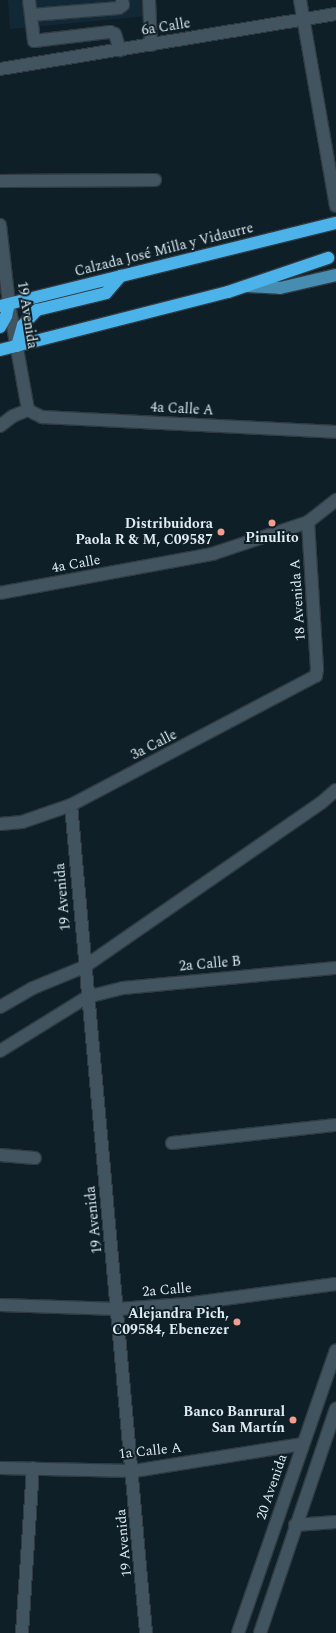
<!DOCTYPE html>
<meta charset="utf-8">
<style>
body{margin:0}
#map{position:relative;width:336px;height:1633px;overflow:hidden;background:#0e1f28;font-family:Spectral,serif}
div>[style]{position:absolute}
.built>*{inset:0;background:#112936}
.roads{filter:drop-shadow(1px 0 #313a42) drop-shadow(-1px 0 #313a42) drop-shadow(0 1px #313a42) drop-shadow(0 -1px #313a42)}
.minor>*{height:12px;margin:-6px;padding:0 6px;transform-origin:6px;border-radius:6px;background:#42545f}
.major>*{height:12px;margin:-6px;padding:0 6px;transform-origin:6px;border-radius:6px;background:#478db2}
.highway>*{height:12px;margin:-6px;padding:0 6px;transform-origin:6px;border-radius:6px;background:#4bb3ea}
.dots>*{width:11px;height:11px;translate:-50% -50%;box-sizing:border-box;border:2px solid #0e1f28;border-radius:50%}
span{translate:-50% -50%;white-space:nowrap;text-align:center;line-height:1.15;-webkit-text-stroke:4px #0e1f28;paint-order:stroke}
.street-label{font-size:14px;color:#e0ebf1}
.poi-label{font-size:14px;color:#e0ebf1;font-weight:700}
.right{translate:-100% -50%;text-align:right}
</style>
<div id="map">
<div class="built">
<div style="clip-path:polygon(8px 0,145px 0,147px 16px,10px 29px)"></div>
</div>
<div class="roads">
<div class="minor">
<div style="left:29px;top:0;width:41px;rotate:83deg"></div>
<div style="left:34px;top:41px;width:77px;rotate:-6.8deg"></div>
<div style="left:110px;top:32px;width:5px;rotate:22deg"></div>
<div style="left:115px;top:34px;width:17px;rotate:73deg"></div>
<div style="left:149px;top:0;width:45px;rotate:87.5deg"></div>
<div style="left:300px;top:0;width:209px;rotate:80.1deg"></div>
<div style="left:31px;top:15px;width:88px;rotate:-4.5deg"></div>
<div style="left:119px;top:8px;width:5px;rotate:-37deg"></div>
<div style="left:123px;top:5px;width:5px;rotate:-101deg"></div>
<div style="left:0;top:69px;width:340px;rotate:-9.3deg"></div>
<div style="left:0;top:181px;width:155px;rotate:-0.4deg"></div>
<div style="left:0;top:225px;width:80px;rotate:83.5deg"></div>
<div style="left:9px;top:304px;width:108px;rotate:79.8deg"></div>
<div style="left:28px;top:410px;width:16px;rotate:27deg"></div>
<div style="left:42px;top:417px;width:294px;rotate:2.9deg"></div>
<div style="left:0;top:426px;width:16px;rotate:-38deg"></div>
<div style="left:13px;top:416px;width:16px;rotate:-22deg"></div>
<div style="left:0;top:593px;width:216px;rotate:-10.4deg"></div>
<div style="left:212px;top:554px;width:101px;rotate:-18.4deg"></div>
<div style="left:308px;top:522px;width:36px;rotate:-38deg"></div>
<div style="left:71px;top:805px;width:831px;rotate:84.82deg"></div>
<div style="left:0;top:824px;width:22px;rotate:-5deg"></div>
<div style="left:22px;top:822px;width:52px;rotate:-19.1deg"></div>
<div style="left:71px;top:805px;width:277px;rotate:-27.8deg"></div>
<div style="left:316px;top:676px;width:7px;rotate:-82deg"></div>
<div style="left:317px;top:669px;width:147px;rotate:-93.5deg"></div>
<div style="left:0;top:1007px;width:38px;rotate:-30deg"></div>
<div style="left:33px;top:988px;width:55px;rotate:-22.4deg"></div>
<div style="left:84px;top:967px;width:288px;rotate:-34.7deg"></div>
<div style="left:321px;top:803px;width:20px;rotate:-41deg"></div>
<div style="left:0;top:1051px;width:102px;rotate:-31.8deg"></div>
<div style="left:87px;top:997px;width:37px;rotate:-14deg"></div>
<div style="left:123px;top:988px;width:214px;rotate:-5.4deg"></div>
<div style="left:172px;top:1143px;width:165px;rotate:-6.3deg"></div>
<div style="left:0;top:1155px;width:35px;rotate:5deg"></div>
<div style="left:0;top:1305px;width:118px;rotate:1.9deg"></div>
<div style="left:118px;top:1309px;width:68px;rotate:-4.2deg"></div>
<div style="left:186px;top:1304px;width:151px;rotate:-7.6deg"></div>
<div style="left:0;top:1468px;width:134px;rotate:1.3deg"></div>
<div style="left:134px;top:1471px;width:171px;rotate:-9.1deg"></div>
<div style="left:295px;top:1525px;width:41px;rotate:-4.2deg"></div>
<div style="left:22px;top:1633px;width:165px;rotate:-86.2deg"></div>
<div style="left:238px;top:1633px;width:299px;rotate:-70.9deg"></div>
<div style="left:260px;top:1633px;width:237px;rotate:-71.3deg"></div>
</div>
<div class="major">
<div style="left:246px;top:286px;width:34px;rotate:3deg"></div>
<div style="left:280px;top:288px;width:57px;rotate:-13.1deg"></div>
</div>
<div class="highway">
<div style="left:0;top:306px;width:346px;rotate:-13.9deg"></div>
<div style="left:0;top:327px;width:13px;rotate:-61deg"></div>
<div style="left:6px;top:316px;width:12px;rotate:-76deg"></div>
<div style="left:17px;top:346px;width:22px;rotate:-74deg"></div>
<div style="left:23px;top:325px;width:21px;rotate:-47deg"></div>
<div style="left:37px;top:310px;width:71px;rotate:-13.8deg"></div>
<div style="left:106px;top:293px;width:23px;rotate:-49deg"></div>
<div style="left:0;top:350px;width:235px;rotate:-14.3deg"></div>
<div style="left:228px;top:292px;width:106px;rotate:-18.8deg"></div>
</div>
</div>
<div class="dots">
<div style="left:272px;top:523px;background:#f49d8d"></div>
<div style="left:221px;top:532px;background:#f49d8d"></div>
<div style="left:237px;top:1322px;background:#f49d8d"></div>
<div style="left:293px;top:1420px;background:#f49d8d"></div>
</div>
<div class="street-label">
<span style="left:166px;top:27px;rotate:-9deg">6a Calle</span>
<span style="left:164px;top:250px;rotate:-14deg">Calzada José Milla y Vidaurre</span>
<span style="left:27px;top:315px;rotate:81deg">19 Avenida</span>
<span style="left:182px;top:409px;rotate:3deg">4a Calle A</span>
<span style="left:76px;top:564px;rotate:-10deg">4a Calle</span>
<span style="left:298px;top:600px;rotate:-94deg">18 Avenida A</span>
<span style="left:154px;top:745px;rotate:-27deg">3a Calle</span>
<span style="left:63px;top:897px;rotate:-95deg">19 Avenida</span>
<span style="left:210px;top:964px;rotate:-5deg">2a Calle B</span>
<span style="left:94px;top:1220px;rotate:-96deg">19 Avenida</span>
<span style="left:167px;top:1290px;rotate:-5deg">2a Calle</span>
<span style="left:150px;top:1451px;rotate:-6deg">1a Calle A</span>
<span style="left:272px;top:1487px;rotate:-71deg">20 Avenida</span>
<span style="left:124px;top:1543px;rotate:-95deg">19 Avenida</span>
</div>
<div class="poi-label">
<span class="right" style="left:213px;top:532px">Distribuidora<br>Paola R &amp; M, C09587</span>
<span style="left:272px;top:538px">Pinulito</span>
<span class="right" style="left:229px;top:1322px">Alejandra Pich,<br>C09584, Ebenezer</span>
<span class="right" style="left:285px;top:1420px">Banco Banrural<br>San Martín</span>
</div>
</div>
